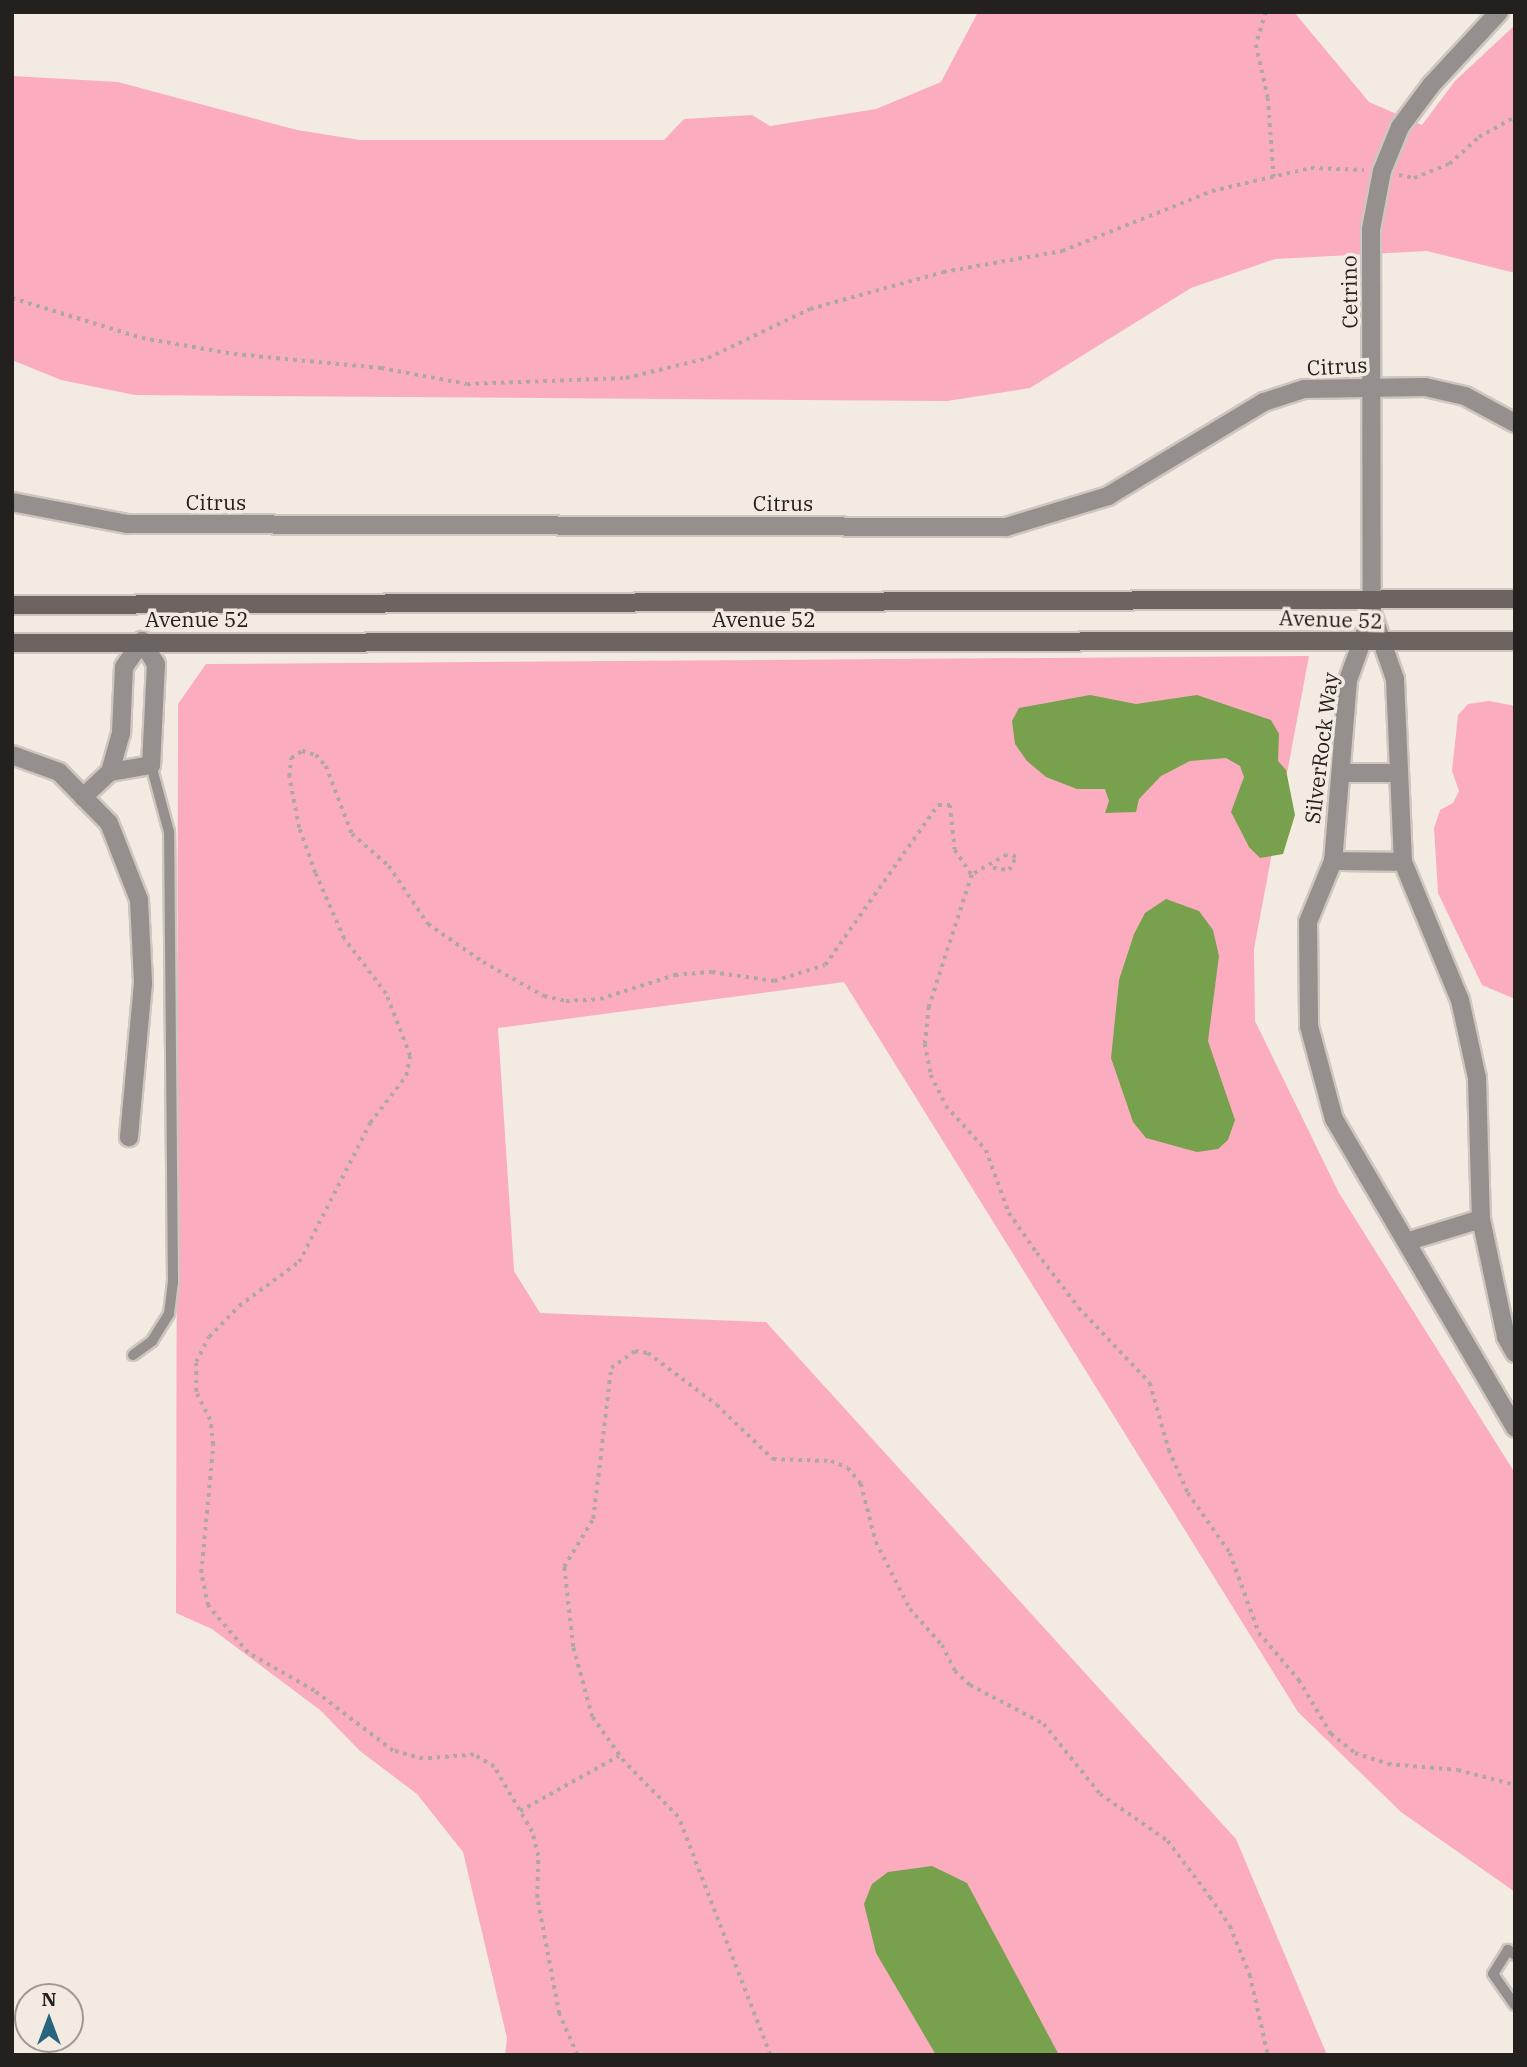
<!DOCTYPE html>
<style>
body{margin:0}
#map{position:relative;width:1527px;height:2067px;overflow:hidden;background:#f3ebe2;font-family:"IBM Plex Serif",serif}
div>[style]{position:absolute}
.green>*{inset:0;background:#fcacbf}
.water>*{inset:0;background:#77a14d}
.path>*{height:3.5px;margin-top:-1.75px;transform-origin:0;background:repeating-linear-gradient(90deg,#aea8a1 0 3.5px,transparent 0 8.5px)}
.roads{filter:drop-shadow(2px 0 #cec6bf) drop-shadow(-2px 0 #cec6bf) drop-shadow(0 2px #cec6bf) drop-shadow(0 -2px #cec6bf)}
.service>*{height:10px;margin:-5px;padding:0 5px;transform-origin:5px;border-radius:5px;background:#958f8e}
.minor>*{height:18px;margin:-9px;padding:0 9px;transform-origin:9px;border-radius:9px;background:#958f8e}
.secondary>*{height:18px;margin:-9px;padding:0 9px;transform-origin:9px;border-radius:9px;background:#6b6461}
span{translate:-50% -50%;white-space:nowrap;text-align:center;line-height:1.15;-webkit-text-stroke:7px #f3ebe2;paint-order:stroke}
.street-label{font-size:21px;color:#23201d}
.frame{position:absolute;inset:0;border:14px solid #23201d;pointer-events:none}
.north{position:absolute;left:14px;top:1983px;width:70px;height:70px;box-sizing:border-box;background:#f3ebe2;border:2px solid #a09a93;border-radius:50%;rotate:0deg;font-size:19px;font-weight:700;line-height:28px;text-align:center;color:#23201d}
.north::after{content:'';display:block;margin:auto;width:24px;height:32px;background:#28647b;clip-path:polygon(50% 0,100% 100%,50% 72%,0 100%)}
</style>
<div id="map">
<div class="green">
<div style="clip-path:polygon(978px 12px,1294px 12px,1369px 102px,1422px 125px,1455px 81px,1515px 25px,1515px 273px,1427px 251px,1275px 259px,1191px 288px,1030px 388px,947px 401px,135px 395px,61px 380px,12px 360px,12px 76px,118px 82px,297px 130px,360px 140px,664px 140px,684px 119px,752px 115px,770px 126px,876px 109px,941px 82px)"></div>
<div style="clip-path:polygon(1309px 656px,1254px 949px,1255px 1021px,1339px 1193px,1515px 1473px,1515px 1892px,1401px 1812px,1298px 1712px,844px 982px,498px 1028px,514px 1271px,540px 1313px,766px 1322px,1236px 1839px,1327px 2055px,505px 2055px,507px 2038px,463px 1852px,417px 1794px,360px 1751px,320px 1710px,212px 1629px,176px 1613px,178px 704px,206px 664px)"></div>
<div style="clip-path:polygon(1489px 701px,1515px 706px,1515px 999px,1482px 985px,1438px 893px,1434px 828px,1440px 810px,1453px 803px,1459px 791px,1452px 771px,1458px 715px,1468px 704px)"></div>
</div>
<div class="water">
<div style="clip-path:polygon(1090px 695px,1136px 704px,1197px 695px,1271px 720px,1279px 734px,1278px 761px,1286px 770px,1295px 815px,1283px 854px,1260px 858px,1249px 847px,1231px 812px,1244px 777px,1240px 766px,1226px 758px,1190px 761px,1161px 776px,1139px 799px,1136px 812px,1105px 813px,1109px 801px,1105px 789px,1077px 789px,1046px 777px,1027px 761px,1015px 744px,1012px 721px,1019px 708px)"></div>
<div style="clip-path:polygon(1166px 899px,1199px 911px,1213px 930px,1219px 956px,1208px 1041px,1235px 1120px,1228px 1140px,1218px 1149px,1197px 1152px,1146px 1138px,1133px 1122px,1111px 1058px,1119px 980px,1134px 934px,1145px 913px)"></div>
<div style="clip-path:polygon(932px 1866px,967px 1883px,1059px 2055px,936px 2055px,876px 1953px,864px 1904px,872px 1884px,888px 1872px)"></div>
</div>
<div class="path">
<div style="left:1061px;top:12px;width:11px"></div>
<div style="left:1266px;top:12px;width:34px;rotate:107deg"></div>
<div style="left:1256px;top:45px;width:54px;rotate:77.2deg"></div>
<div style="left:1268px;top:98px;width:79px;rotate:85.7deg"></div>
<div style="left:1399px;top:175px;width:15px;rotate:11deg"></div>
<div style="left:1414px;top:178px;width:38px;rotate:-22deg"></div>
<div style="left:1449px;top:164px;width:40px;rotate:-42deg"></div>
<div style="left:1479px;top:137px;width:41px;rotate:-29.1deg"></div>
<div style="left:12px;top:298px;width:136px;rotate:17.1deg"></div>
<div style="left:142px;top:338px;width:93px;rotate:9.9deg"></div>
<div style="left:234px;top:354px;width:148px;rotate:5.4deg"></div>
<div style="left:381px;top:368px;width:87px;rotate:10.5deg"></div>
<div style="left:467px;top:384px;width:159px;rotate:-2.2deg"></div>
<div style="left:626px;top:378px;width:84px;rotate:-13.7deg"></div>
<div style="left:708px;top:358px;width:113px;rotate:-25.7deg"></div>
<div style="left:810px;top:309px;width:138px;rotate:-15.5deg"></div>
<div style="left:943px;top:272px;width:121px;rotate:-10deg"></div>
<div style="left:1062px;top:251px;width:162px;rotate:-21.8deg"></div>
<div style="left:1212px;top:191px;width:102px;rotate:-13.1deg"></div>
<div style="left:1311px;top:168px;width:53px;rotate:2.2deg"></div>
<div style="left:993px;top:868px;width:16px;rotate:7deg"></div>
<div style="left:1009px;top:870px;width:15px;rotate:-62deg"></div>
<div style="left:1016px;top:857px;width:9px;rotate:-167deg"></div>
<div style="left:1007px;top:855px;width:40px;rotate:150.3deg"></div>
<div style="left:972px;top:875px;width:139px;rotate:108deg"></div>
<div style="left:929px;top:1007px;width:37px;rotate:96deg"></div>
<div style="left:925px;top:1044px;width:32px;rotate:79deg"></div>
<div style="left:931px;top:1075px;width:34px;rotate:64deg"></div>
<div style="left:946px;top:1106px;width:59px;rotate:47.7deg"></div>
<div style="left:986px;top:1150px;width:67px;rotate:69.9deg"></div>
<div style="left:1009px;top:1213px;width:49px;rotate:55deg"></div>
<div style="left:1037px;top:1253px;width:69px;rotate:52.6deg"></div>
<div style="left:1079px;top:1308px;width:103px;rotate:46.6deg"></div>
<div style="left:1150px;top:1383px;width:70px;rotate:74.2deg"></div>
<div style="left:1169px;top:1450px;width:47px;rotate:66.2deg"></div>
<div style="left:1188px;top:1493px;width:73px;rotate:55deg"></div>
<div style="left:1230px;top:1553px;width:85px;rotate:70.1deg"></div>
<div style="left:1259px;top:1633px;width:62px;rotate:49.6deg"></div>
<div style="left:1299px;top:1680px;width:63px;rotate:59.3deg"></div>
<div style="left:1331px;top:1734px;width:31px;rotate:38deg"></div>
<div style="left:1355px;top:1753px;width:35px;rotate:18deg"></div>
<div style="left:1388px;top:1764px;width:70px;rotate:4.9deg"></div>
<div style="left:1458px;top:1770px;width:59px;rotate:14.7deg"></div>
<div style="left:520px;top:1811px;width:113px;rotate:-29.1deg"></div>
<div style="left:577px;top:2055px;width:45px;rotate:-113.7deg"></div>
<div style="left:559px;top:2014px;width:118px;rotate:-100.7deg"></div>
<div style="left:537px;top:1898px;width:42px;rotate:-88.6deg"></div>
<div style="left:538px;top:1856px;width:25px;rotate:-104deg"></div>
<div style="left:532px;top:1832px;width:75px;rotate:-120.3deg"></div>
<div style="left:494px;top:1767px;width:23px;rotate:-149deg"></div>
<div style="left:474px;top:1755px;width:51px;rotate:175.5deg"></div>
<div style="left:423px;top:1759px;width:31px;rotate:-165deg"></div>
<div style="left:393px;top:1751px;width:99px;rotate:-142.8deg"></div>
<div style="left:314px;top:1691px;width:76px;rotate:-150.1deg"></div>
<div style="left:248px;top:1653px;width:62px;rotate:-130.4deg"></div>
<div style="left:208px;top:1606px;width:34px;rotate:-102deg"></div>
<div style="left:201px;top:1573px;width:129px;rotate:-84.6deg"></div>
<div style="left:213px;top:1445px;width:25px;rotate:-97deg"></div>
<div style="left:210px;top:1420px;width:31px;rotate:-117deg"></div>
<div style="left:196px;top:1392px;width:30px;rotate:-90deg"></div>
<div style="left:196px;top:1362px;width:28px;rotate:-63deg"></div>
<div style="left:209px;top:1337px;width:43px;rotate:-45.9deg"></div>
<div style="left:239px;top:1306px;width:74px;rotate:-36.3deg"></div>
<div style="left:299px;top:1262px;width:156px;rotate:-62.9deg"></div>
<div style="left:370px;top:1123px;width:59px;rotate:-52.5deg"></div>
<div style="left:406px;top:1076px;width:20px;rotate:-79deg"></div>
<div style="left:410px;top:1056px;width:66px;rotate:-111.2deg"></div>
<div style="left:386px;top:994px;width:69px;rotate:-127.4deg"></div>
<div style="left:344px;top:939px;width:72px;rotate:-113.7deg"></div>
<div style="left:315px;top:873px;width:48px;rotate:-109.6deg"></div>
<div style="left:299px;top:828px;width:52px;rotate:-101.1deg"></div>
<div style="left:289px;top:777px;width:19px;rotate:-84deg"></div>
<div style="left:291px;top:758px;width:13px;rotate:-32deg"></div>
<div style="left:302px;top:751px;width:15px;rotate:16deg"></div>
<div style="left:316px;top:755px;width:15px;rotate:48deg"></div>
<div style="left:326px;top:766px;width:73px;rotate:69.1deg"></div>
<div style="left:352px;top:834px;width:49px;rotate:40.9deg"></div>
<div style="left:389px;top:866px;width:70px;rotate:56.1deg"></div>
<div style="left:428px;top:924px;width:67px;rotate:34.6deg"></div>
<div style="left:483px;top:962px;width:70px;rotate:29.1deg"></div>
<div style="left:544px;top:996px;width:23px;rotate:13deg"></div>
<div style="left:566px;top:1001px;width:34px;rotate:-3deg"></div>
<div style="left:600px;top:999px;width:79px;rotate:-17.7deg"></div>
<div style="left:675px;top:975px;width:37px;rotate:-5deg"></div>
<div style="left:712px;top:972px;width:63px;rotate:8.3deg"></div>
<div style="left:774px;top:981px;width:53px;rotate:-17.4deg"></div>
<div style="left:825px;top:965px;width:196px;rotate:-54.8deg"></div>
<div style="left:938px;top:805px;width:12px"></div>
<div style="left:950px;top:805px;width:45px;rotate:83.7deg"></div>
<div style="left:955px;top:850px;width:30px;rotate:56deg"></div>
<div style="left:770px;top:2055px;width:255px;rotate:-111.1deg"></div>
<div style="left:678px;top:1817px;width:77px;rotate:-134.5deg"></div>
<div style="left:624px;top:1762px;width:55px;rotate:-125.4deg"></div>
<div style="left:592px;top:1717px;width:73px;rotate:-105.2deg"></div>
<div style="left:573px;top:1647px;width:81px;rotate:-96.4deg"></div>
<div style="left:564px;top:1567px;width:56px;rotate:-58.9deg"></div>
<div style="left:593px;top:1519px;width:152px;rotate:-83.2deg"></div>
<div style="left:611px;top:1368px;width:29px;rotate:-35deg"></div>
<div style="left:635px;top:1351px;width:13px;rotate:9deg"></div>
<div style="left:648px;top:1353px;width:86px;rotate:37deg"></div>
<div style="left:717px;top:1405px;width:78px;rotate:44deg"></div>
<div style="left:773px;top:1459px;width:58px;rotate:2deg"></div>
<div style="left:831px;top:1461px;width:18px;rotate:22deg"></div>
<div style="left:848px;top:1468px;width:21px;rotate:51deg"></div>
<div style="left:861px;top:1484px;width:60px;rotate:75.5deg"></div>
<div style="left:876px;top:1542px;width:75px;rotate:63.1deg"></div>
<div style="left:910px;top:1609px;width:48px;rotate:48.4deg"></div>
<div style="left:942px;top:1645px;width:29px;rotate:63deg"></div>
<div style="left:955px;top:1671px;width:21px;rotate:43deg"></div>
<div style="left:970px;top:1685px;width:84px;rotate:27.8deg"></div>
<div style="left:1044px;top:1724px;width:90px;rotate:51.3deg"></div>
<div style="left:1100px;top:1794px;width:83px;rotate:34.7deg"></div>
<div style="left:1168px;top:1841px;width:70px;rotate:53.1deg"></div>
<div style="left:1210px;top:1897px;width:35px;rotate:55deg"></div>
<div style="left:1230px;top:1926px;width:53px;rotate:67.8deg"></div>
<div style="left:1250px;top:1975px;width:82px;rotate:77.3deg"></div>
</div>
<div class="roads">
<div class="service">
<div style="left:133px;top:1355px;width:24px;rotate:-36deg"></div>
<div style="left:152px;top:1341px;width:32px;rotate:-58deg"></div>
<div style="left:169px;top:1314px;width:32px;rotate:-83deg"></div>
<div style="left:173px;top:1282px;width:450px;rotate:-90.5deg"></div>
<div style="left:169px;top:832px;width:69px;rotate:-105deg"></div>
<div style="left:1515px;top:1955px;width:9px;rotate:-144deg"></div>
<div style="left:1508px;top:1950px;width:28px;rotate:122deg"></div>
<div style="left:1493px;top:1974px;width:38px;rotate:55deg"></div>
</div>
<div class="minor">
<div style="left:1499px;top:12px;width:98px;rotate:132.9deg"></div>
<div style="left:1432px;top:84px;width:54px;rotate:126.7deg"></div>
<div style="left:1400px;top:127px;width:48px;rotate:112.2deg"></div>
<div style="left:1382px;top:171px;width:59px;rotate:100.7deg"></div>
<div style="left:1371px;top:229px;width:384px;rotate:89.9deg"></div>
<div style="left:1372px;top:613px;width:70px;rotate:70.8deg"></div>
<div style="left:1395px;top:679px;width:183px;rotate:87.5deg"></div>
<div style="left:1403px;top:862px;width:149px;rotate:67.6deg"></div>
<div style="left:1460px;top:1000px;width:80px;rotate:77.7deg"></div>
<div style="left:1477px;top:1078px;width:141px;rotate:88.4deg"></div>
<div style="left:1481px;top:1219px;width:121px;rotate:78deg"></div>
<div style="left:1506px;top:1337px;width:18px;rotate:61deg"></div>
<div style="left:12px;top:502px;width:117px;rotate:10.8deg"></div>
<div style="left:127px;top:524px;width:879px;rotate:0.2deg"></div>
<div style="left:1006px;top:527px;width:107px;rotate:-16.9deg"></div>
<div style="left:1108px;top:496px;width:182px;rotate:-31.1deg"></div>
<div style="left:1264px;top:402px;width:42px;rotate:-18deg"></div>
<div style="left:1304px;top:389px;width:121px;rotate:-0.9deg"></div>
<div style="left:1425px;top:387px;width:41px;rotate:12.7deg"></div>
<div style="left:1465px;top:396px;width:57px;rotate:28.4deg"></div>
<div style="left:1366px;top:630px;width:53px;rotate:109.8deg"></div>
<div style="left:1348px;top:680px;width:182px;rotate:94.7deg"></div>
<div style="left:1333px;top:861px;width:66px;rotate:112.3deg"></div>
<div style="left:1308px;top:922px;width:104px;rotate:89.4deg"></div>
<div style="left:1309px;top:1026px;width:96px;rotate:75deg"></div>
<div style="left:1334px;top:1119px;width:358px;rotate:59.6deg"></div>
<div style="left:12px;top:755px;width:50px;rotate:19.9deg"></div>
<div style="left:59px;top:772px;width:71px;rotate:45.6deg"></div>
<div style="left:109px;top:823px;width:83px;rotate:68.7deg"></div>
<div style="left:139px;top:900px;width:83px;rotate:87.2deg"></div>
<div style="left:143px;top:983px;width:155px;rotate:95.2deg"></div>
<div style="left:1341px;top:773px;width:58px"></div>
<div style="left:83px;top:797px;width:37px;rotate:-43deg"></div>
<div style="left:110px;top:772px;width:41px;rotate:-74.2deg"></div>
<div style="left:121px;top:733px;width:66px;rotate:-87.4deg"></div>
<div style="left:124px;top:667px;width:32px;rotate:-55deg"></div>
<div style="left:142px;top:641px;width:27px;rotate:59deg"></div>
<div style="left:156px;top:664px;width:101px;rotate:92.8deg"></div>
<div style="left:151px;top:765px;width:42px;rotate:170.3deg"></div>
<div style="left:1333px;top:861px;width:70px;rotate:0.8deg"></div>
<div style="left:1409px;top:1241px;width:75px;rotate:-17deg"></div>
</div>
<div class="secondary">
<div style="left:12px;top:605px;width:1503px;rotate:-0.23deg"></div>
<div style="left:12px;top:643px;width:1503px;rotate:-0.08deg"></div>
</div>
</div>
<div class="street-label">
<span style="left:1349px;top:292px;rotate:-91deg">Cetrino</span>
<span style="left:1337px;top:366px;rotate:-3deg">Citrus</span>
<span style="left:216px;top:502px">Citrus</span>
<span style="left:783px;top:503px">Citrus</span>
<span style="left:197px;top:619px">Avenue 52</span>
<span style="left:764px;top:619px">Avenue 52</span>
<span style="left:1331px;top:619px;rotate:2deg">Avenue 52</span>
<span style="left:1321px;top:748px;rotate:-83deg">SilverRock Way</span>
</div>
<div class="frame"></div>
<div class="north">N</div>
</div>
